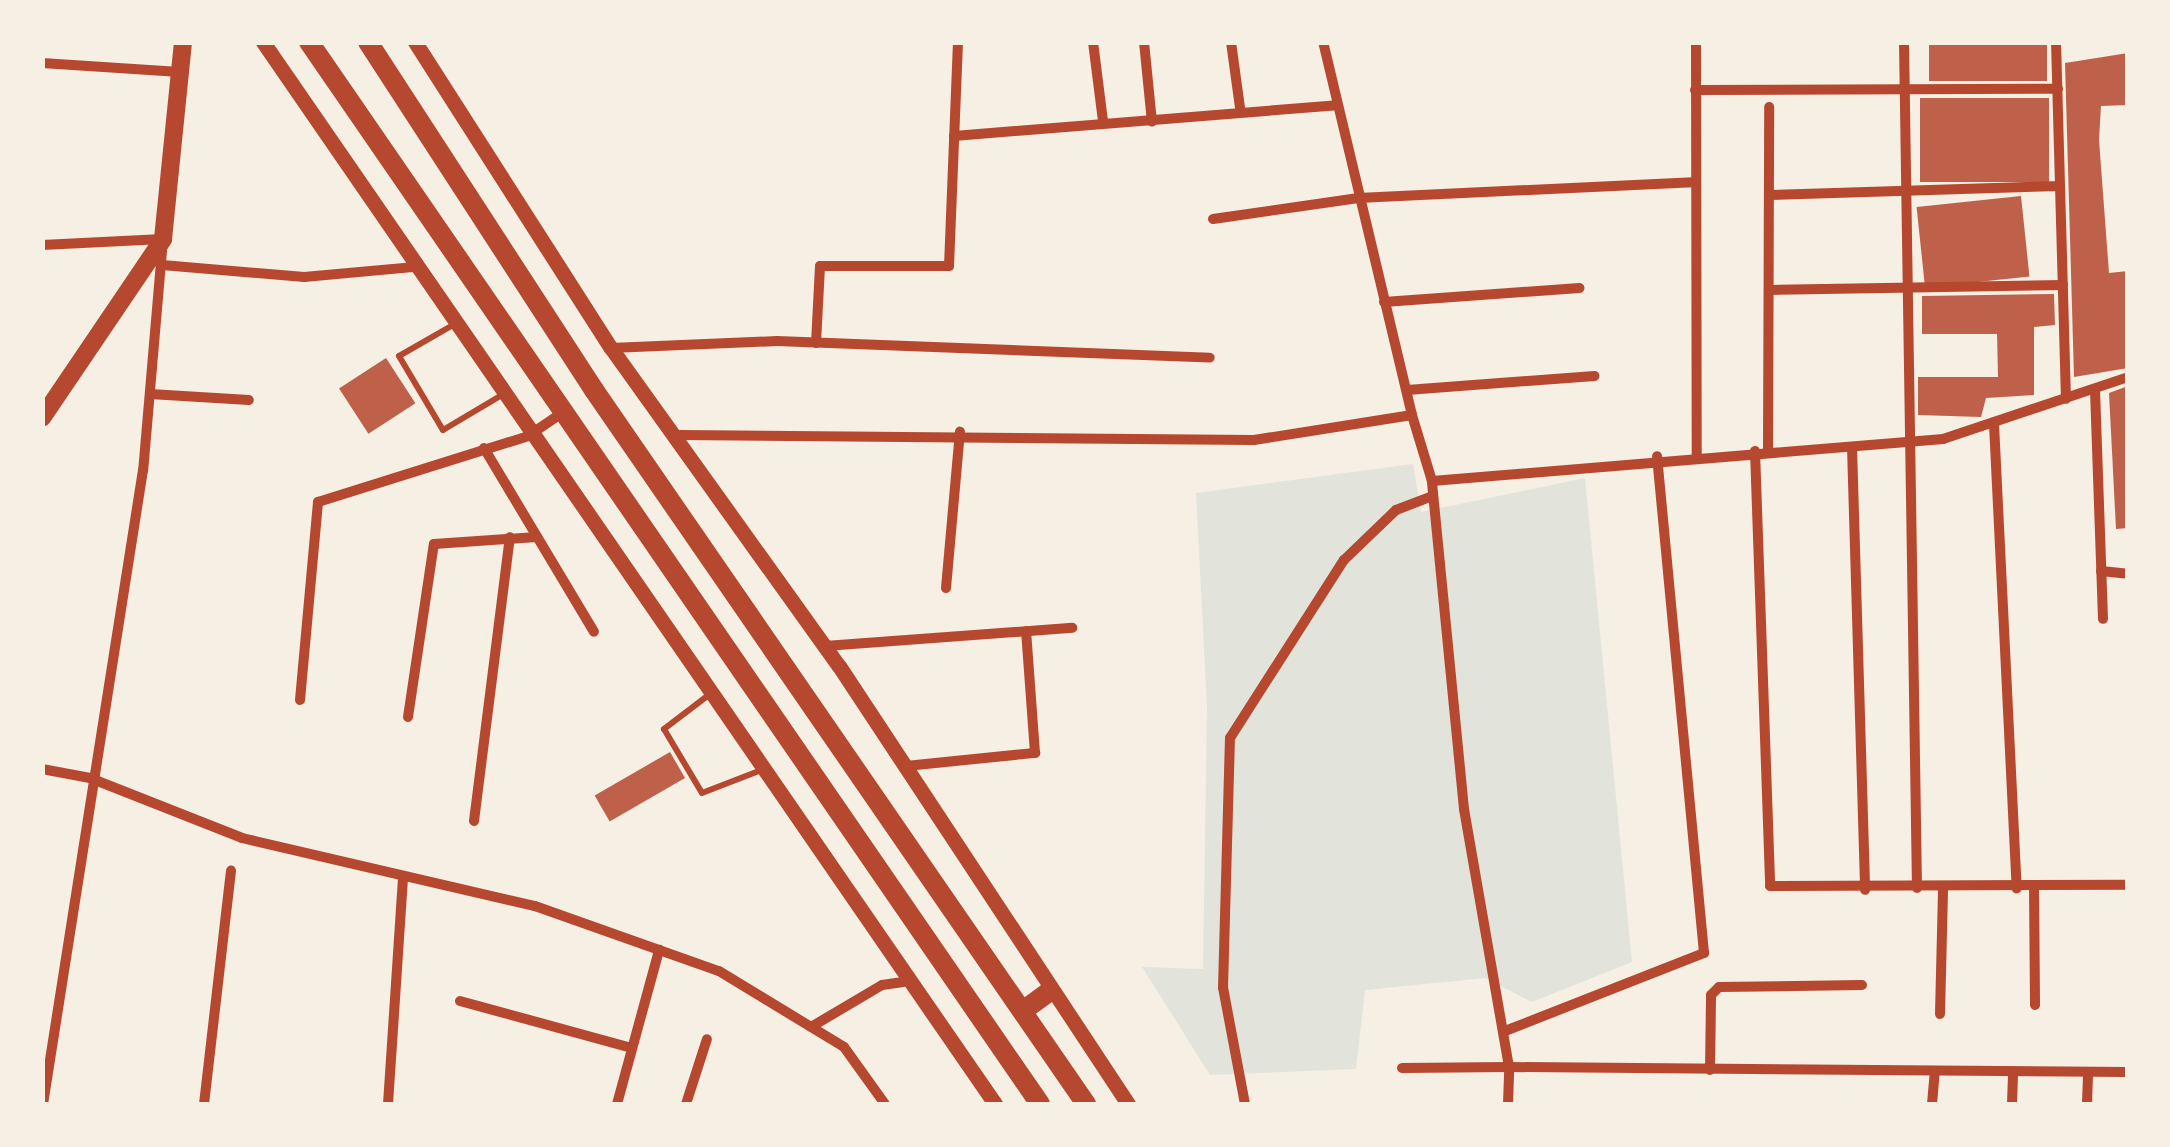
<!DOCTYPE html>
<style>
body{margin:0}
#map{position:relative;width:2170px;height:1147px;overflow:hidden;background:#f6efe4;font-family:Bitter,serif}
div>[style]{position:absolute}
.green>*{inset:0;background:#e2e4dc}
.building>*{inset:0;background:#bf614a;transform-origin:0 0}
.service>*{height:6px;margin:-3px;padding:0 3px;transform-origin:3px;border-radius:3px;background:#b5482f}
.minor>*{height:10px;margin:-5px;padding:0 5px;transform-origin:5px;border-radius:5px;background:#b5482f}
.tertiary>*{height:15px;margin:-7.5px;padding:0 7.5px;transform-origin:7.5px;border-radius:7.5px;background:#b5482f}
.secondary>*{height:18px;margin:-9px;padding:0 9px;transform-origin:9px;border-radius:9px;background:#b5482f}
.trunk>*{height:20px;margin:-10px;padding:0 10px;transform-origin:10px;border-radius:10px;background:#b5482f}
span{translate:-50% -50%;white-space:nowrap;text-align:center;line-height:1.15;-webkit-text-stroke:10px #f6efe4;paint-order:stroke}
.frame{position:absolute;inset:0;border:45px solid #f6efe4;pointer-events:none}
</style>
<div id="map">
<div class="green">
<div style="clip-path:polygon(1413px 464px,1421px 512px,1585px 478px,1632px 962px,1532px 1002px,1485px 978px,1365px 990px,1356px 1069px,1210px 1075px,1142px 967px,1203px 969px,1207px 707px,1196px 493px)"></div>
</div>
<div class="building">
<div style="left:1929px;top:42px;width:118px;height:39px"></div>
<div style="clip-path:polygon(2128px 53px,2128px 105px,2101px 106px,2099px 140px,2109px 273px,2128px 271px,2128px 368px,2074px 377px,2065px 63px)"></div>
<div style="left:1920px;top:98px;width:129px;height:84px"></div>
<div style="left:2021px;top:196px;width:81px;height:105px;rotate:84deg"></div>
<div style="clip-path:polygon(2054px 294px,2055px 325px,2034px 327px,2034px 395px,1986px 398px,1981px 417px,1918px 415px,1918px 377px,1998px 377px,1997px 334px,1922px 334px,1922px 296px)"></div>
<div style="left:386px;top:358px;width:54px;height:56px;rotate:57deg"></div>
<div style="clip-path:polygon(2128px 386px,2128px 528px,2116px 529px,2109px 393px)"></div>
<div style="left:670px;top:752px;width:30px;height:87px;rotate:60deg"></div>
</div>
<div class="service">
<div style="left:453px;top:325px;width:62px;rotate:150.1deg"></div>
<div style="left:399px;top:356px;width:86px;rotate:59.3deg"></div>
<div style="left:443px;top:430px;width:69px;rotate:-30.7deg"></div>
<div style="left:710px;top:694px;width:58px;rotate:142.7deg"></div>
<div style="left:664px;top:729px;width:74px;rotate:59.3deg"></div>
<div style="left:702px;top:793px;width:61px;rotate:-21.1deg"></div>
</div>
<div class="minor">
<div style="left:1093px;top:42px;width:80px;rotate:82.8deg"></div>
<div style="left:1144px;top:42px;width:80px;rotate:84.3deg"></div>
<div style="left:1231px;top:42px;width:67px;rotate:82.2deg"></div>
<div style="left:1696px;top:42px;width:412px;rotate:89.9deg"></div>
<div style="left:1904px;top:42px;width:846px;rotate:89.12deg"></div>
<div style="left:2056px;top:42px;width:357px;rotate:88.4deg"></div>
<div style="left:42px;top:63px;width:138px;rotate:3.7deg"></div>
<div style="left:1695px;top:90px;width:363px;rotate:-0.2deg"></div>
<div style="left:954px;top:136px;width:384px;rotate:-4.6deg"></div>
<div style="left:1770px;top:195px;width:290px;rotate:-1.8deg"></div>
<div style="left:1213px;top:219px;width:147px;rotate:-8.2deg"></div>
<div style="left:1358px;top:198px;width:335px;rotate:-2.7deg"></div>
<div style="left:42px;top:245px;width:121px;rotate:-2.8deg"></div>
<div style="left:163px;top:239px;width:232px;rotate:94.9deg"></div>
<div style="left:143px;top:470px;width:642px;rotate:98.96deg"></div>
<div style="left:162px;top:265px;width:143px;rotate:4.8deg"></div>
<div style="left:304px;top:277px;width:109px;rotate:-5.2deg"></div>
<div style="left:1770px;top:290px;width:293px;rotate:-1deg"></div>
<div style="left:1384px;top:302px;width:196px;rotate:-4.1deg"></div>
<div style="left:816px;top:343px;width:77px;rotate:-87deg"></div>
<div style="left:820px;top:266px;width:129px"></div>
<div style="left:949px;top:266px;width:224px;rotate:-87.7deg"></div>
<div style="left:611px;top:348px;width:166px;rotate:-2.4deg"></div>
<div style="left:777px;top:341px;width:433px;rotate:2.2deg"></div>
<div style="left:1407px;top:390px;width:188px;rotate:-4.3deg"></div>
<div style="left:2095px;top:390px;width:229px;rotate:88deg"></div>
<div style="left:150px;top:394px;width:99px;rotate:3.5deg"></div>
<div style="left:1994px;top:424px;width:465px;rotate:87.2deg"></div>
<div style="left:680px;top:435px;width:574px;rotate:0.5deg"></div>
<div style="left:1254px;top:440px;width:160px;rotate:-9deg"></div>
<div style="left:1412px;top:415px;width:383px;rotate:-103.4deg"></div>
<div style="left:1852px;top:447px;width:443px;rotate:88.3deg"></div>
<div style="left:484px;top:448px;width:214px;rotate:59.1deg"></div>
<div style="left:1768px;top:450px;width:343px;rotate:-89.8deg"></div>
<div style="left:1755px;top:451px;width:435px;rotate:88deg"></div>
<div style="left:1770px;top:886px;width:358px;rotate:-0.2deg"></div>
<div style="left:1432px;top:481px;width:513px;rotate:-4.7deg"></div>
<div style="left:1943px;top:439px;width:195px;rotate:-18.5deg"></div>
<div style="left:2101px;top:571px;width:27px;rotate:6deg"></div>
<div style="left:946px;top:588px;width:157px;rotate:-84.9deg"></div>
<div style="left:825px;top:646px;width:248px;rotate:-4.2deg"></div>
<div style="left:300px;top:700px;width:199px;rotate:-84.8deg"></div>
<div style="left:318px;top:502px;width:220px;rotate:-17.4deg"></div>
<div style="left:528px;top:436px;width:41px;rotate:-34.1deg"></div>
<div style="left:408px;top:717px;width:175px;rotate:-81.5deg"></div>
<div style="left:434px;top:544px;width:103px;rotate:-3.9deg"></div>
<div style="left:906px;top:766px;width:130px;rotate:-5.8deg"></div>
<div style="left:1035px;top:753px;width:122px;rotate:-94.2deg"></div>
<div style="left:42px;top:769px;width:49px;rotate:10.6deg"></div>
<div style="left:90px;top:778px;width:163px;rotate:21.5deg"></div>
<div style="left:242px;top:838px;width:301px;rotate:13.1deg"></div>
<div style="left:535px;top:906px;width:195px;rotate:19.5deg"></div>
<div style="left:719px;top:971px;width:146px;rotate:31.3deg"></div>
<div style="left:844px;top:1047px;width:70px;rotate:54.3deg"></div>
<div style="left:474px;top:821px;width:286px;rotate:-82.8deg"></div>
<div style="left:2034px;top:887px;width:118px;rotate:89.5deg"></div>
<div style="left:460px;top:1001px;width:178px;rotate:15.3deg"></div>
<div style="left:1940px;top:1014px;width:127px;rotate:-88.6deg"></div>
<div style="left:811px;top:1027px;width:82px;rotate:-30.6deg"></div>
<div style="left:882px;top:985px;width:30px;rotate:-8deg"></div>
<div style="left:1505px;top:1031px;width:214px;rotate:-21.4deg"></div>
<div style="left:1704px;top:953px;width:499px;rotate:-95.4deg"></div>
<div style="left:1402px;top:1068px;width:107px;rotate:-0.5deg"></div>
<div style="left:1509px;top:1067px;width:262px;rotate:-99.9deg"></div>
<div style="left:1464px;top:809px;width:330px;rotate:-95.6deg"></div>
<div style="left:1432px;top:481px;width:69px;rotate:-106.9deg"></div>
<div style="left:1710px;top:1070px;width:75px;rotate:-89.2deg"></div>
<div style="left:1711px;top:995px;width:11px;rotate:-45deg"></div>
<div style="left:1719px;top:987px;width:143px;rotate:-0.8deg"></div>
<div style="left:204px;top:1104px;width:235px;rotate:-83.4deg"></div>
<div style="left:388px;top:1104px;width:228px;rotate:-86.2deg"></div>
<div style="left:617px;top:1104px;width:160px;rotate:-74.7deg"></div>
<div style="left:686px;top:1104px;width:68px;rotate:-72.1deg"></div>
<div style="left:1245px;top:1104px;width:118px;rotate:-100.7deg"></div>
<div style="left:1223px;top:988px;width:250px;rotate:-88.4deg"></div>
<div style="left:1230px;top:738px;width:211px;rotate:-57.4deg"></div>
<div style="left:1344px;top:560px;width:72px;rotate:-43.9deg"></div>
<div style="left:1396px;top:510px;width:36px;rotate:-21deg"></div>
<div style="left:1508px;top:1104px;width:37px;rotate:-88deg"></div>
<div style="left:1509px;top:1067px;width:619px;rotate:0.46deg"></div>
<div style="left:1932px;top:1104px;width:33px;rotate:-85deg"></div>
<div style="left:2012px;top:1104px;width:31px;rotate:-88deg"></div>
<div style="left:2087px;top:1104px;width:32px;rotate:-88deg"></div>
</div>
<div class="tertiary">
<div style="left:263px;top:42px;width:1290px;rotate:55.42deg"></div>
<div style="left:415px;top:42px;width:363px;rotate:57.4deg"></div>
<div style="left:611px;top:348px;width:391px;rotate:54.4deg"></div>
<div style="left:839px;top:666px;width:525px;rotate:56.58deg"></div>
</div>
<div class="secondary">
<div style="left:42px;top:418px;width:216px;rotate:-55.9deg"></div>
<div style="left:163px;top:239px;width:198px;rotate:-84.2deg"></div>
</div>
<div class="trunk">
<div style="left:309px;top:42px;width:1289px;rotate:55.46deg"></div>
<div style="left:368px;top:42px;width:415px;rotate:57deg"></div>
<div style="left:594px;top:390px;width:867px;rotate:55.43deg"></div>
<div style="left:1024px;top:1010px;width:32px;rotate:-36deg"></div>
</div>
<div class="frame"></div>
</div>
